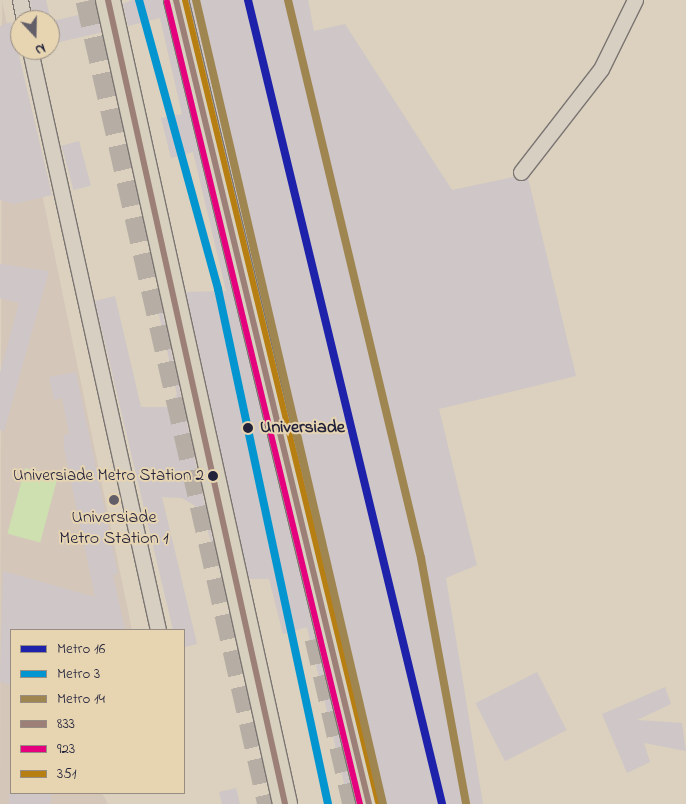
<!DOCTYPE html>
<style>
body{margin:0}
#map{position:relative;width:686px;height:804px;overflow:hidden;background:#dbd1be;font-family:"Indie Flower",sans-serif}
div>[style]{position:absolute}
.built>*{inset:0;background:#d5c6ba}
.green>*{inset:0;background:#cedfb0;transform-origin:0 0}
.building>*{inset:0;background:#cec6c7;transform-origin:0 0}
.trunk-tunnel>*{height:25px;margin-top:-12.5px;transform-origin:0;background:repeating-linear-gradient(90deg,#b6aea4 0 25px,transparent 0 37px)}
.roads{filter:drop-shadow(1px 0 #7a7572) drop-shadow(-1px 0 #7a7572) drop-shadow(0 1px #7a7572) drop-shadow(0 -1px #7a7572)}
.minor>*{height:15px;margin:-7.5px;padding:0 7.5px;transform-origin:7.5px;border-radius:7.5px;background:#d7cfc2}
.primary>*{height:24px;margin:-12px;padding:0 12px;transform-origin:12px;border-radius:12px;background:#d8d0be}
.bus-1>*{height:6px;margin:-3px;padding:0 3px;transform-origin:3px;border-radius:3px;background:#9c8078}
.bus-2>*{height:6px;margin:-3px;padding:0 3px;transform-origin:3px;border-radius:3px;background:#e5007d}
.bus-3>*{height:6px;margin:-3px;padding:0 3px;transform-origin:3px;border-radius:3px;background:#b77e12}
.metro-1>*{height:8px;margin:-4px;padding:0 4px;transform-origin:4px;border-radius:4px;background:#1e22aa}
.metro-2>*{height:8px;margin:-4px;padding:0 4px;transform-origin:4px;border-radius:4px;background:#0395d0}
.metro-3>*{height:8px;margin:-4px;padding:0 4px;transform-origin:4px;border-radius:4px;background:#9f854f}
.dots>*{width:14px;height:14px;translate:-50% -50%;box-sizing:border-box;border:2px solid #e7d5b2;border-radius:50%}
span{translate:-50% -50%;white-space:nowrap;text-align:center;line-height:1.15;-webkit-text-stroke:4px #e7d5b2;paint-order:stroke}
.bus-label{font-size:17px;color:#22223b}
.right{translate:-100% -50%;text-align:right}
.stop-label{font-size:18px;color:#22223b;font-weight:700}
.left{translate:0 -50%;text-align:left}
.poi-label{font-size:18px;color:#22223b}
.legend{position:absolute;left:10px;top:629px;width:175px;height:165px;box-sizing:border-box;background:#e7d5b2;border:1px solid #988d82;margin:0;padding:6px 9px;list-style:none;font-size:15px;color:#22223b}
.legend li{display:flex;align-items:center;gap:10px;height:25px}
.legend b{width:25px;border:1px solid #988d82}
.north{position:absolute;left:10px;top:10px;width:50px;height:50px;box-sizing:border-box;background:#e7d5b2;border:1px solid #988d82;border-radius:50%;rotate:159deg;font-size:14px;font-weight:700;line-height:20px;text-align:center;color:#22223b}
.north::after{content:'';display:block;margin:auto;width:18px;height:22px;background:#635f69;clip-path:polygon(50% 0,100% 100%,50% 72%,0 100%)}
</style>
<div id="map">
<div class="built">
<div style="clip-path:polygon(2px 0,132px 630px,11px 630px,11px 793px,102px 793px,108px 804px,0 804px)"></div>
</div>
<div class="green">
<div style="left:25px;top:468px;width:34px;height:68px;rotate:15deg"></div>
</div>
<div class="building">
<div style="clip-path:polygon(30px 0,46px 0,51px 20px,33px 20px)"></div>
<div style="clip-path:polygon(132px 0,163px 0,355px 804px,349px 804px,307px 627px,283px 634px,269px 579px,249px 579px,186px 292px,226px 291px,193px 152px,171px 158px,161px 118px,182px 114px,160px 18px,128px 26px,123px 4px)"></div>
<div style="clip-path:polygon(190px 0,308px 0,314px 31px,345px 24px,452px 190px,513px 177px,520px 181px,528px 178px,576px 376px,439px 409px,477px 565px,446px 578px,483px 804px,382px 804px)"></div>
<div style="left:96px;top:11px;width:22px;height:47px;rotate:77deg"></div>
<div style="clip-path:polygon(11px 22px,52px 195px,14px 204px,0 200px,0 26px)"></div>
<div style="left:79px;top:141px;width:46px;height:18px;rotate:75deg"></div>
<div style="clip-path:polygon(0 264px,49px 271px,4px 431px,0 430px,0 373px,19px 303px,0 298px)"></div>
<div style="clip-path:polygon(154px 293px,158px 293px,221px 578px,202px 510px,182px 498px,162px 497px,197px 644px,184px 647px,184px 630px,173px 630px,95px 301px,115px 296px,141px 407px,170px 407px,177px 394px)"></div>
<div style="clip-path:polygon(76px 372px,118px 574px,113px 575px,125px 630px,11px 630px,11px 685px,0 682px,3px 571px,95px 597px,64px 448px,64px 435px,69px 434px,62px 398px,54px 400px,49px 377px)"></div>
<div style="left:537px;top:672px;width:65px;height:69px;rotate:63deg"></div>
<div style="clip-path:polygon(665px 687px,671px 704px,637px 720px,682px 723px,686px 751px,644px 743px,650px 762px,627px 773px,602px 714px)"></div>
<div style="clip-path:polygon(236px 788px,240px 804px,222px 804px,219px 792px)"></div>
<div style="left:9px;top:793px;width:42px;height:11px"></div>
</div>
<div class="trunk-tunnel">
<div style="left:88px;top:0;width:824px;rotate:77.25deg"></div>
<div style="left:317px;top:638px;width:170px;rotate:77.1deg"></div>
</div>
<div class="roads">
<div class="minor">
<div style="left:20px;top:0;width:20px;rotate:79deg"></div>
<div style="left:30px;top:50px;width:594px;rotate:77.55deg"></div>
<div style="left:521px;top:172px;width:130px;rotate:-52.2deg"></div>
<div style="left:601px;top:69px;width:77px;rotate:-63.8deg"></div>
</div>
<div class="primary">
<div style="left:108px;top:0;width:823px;rotate:77.58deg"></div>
<div style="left:176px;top:0;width:827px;rotate:76.5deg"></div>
</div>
</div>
<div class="bus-1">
<div style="left:108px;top:0;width:823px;rotate:77.58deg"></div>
<div style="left:176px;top:0;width:827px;rotate:76.5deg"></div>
</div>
<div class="bus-2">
<div style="left:167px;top:2px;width:825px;rotate:76.47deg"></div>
</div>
<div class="bus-3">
<div style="left:185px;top:0;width:825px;rotate:76.47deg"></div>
</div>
<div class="metro-1">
<div style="left:248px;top:0;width:827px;rotate:76.43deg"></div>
</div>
<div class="metro-2">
<div style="left:139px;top:0;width:300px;rotate:74.7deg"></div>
<div style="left:218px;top:289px;width:527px;rotate:77.94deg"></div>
</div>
<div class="metro-3">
<div style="left:196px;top:0;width:825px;rotate:76.91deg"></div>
<div style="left:288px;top:0;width:574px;rotate:76.59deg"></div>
<div style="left:421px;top:558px;width:250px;rotate:79.6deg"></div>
</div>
<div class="dots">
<div style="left:248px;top:428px;background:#22223b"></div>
<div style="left:213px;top:476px;background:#22223b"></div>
<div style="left:114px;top:500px;background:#635f69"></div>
</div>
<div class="bus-label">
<span class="right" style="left:204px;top:476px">Universiade Metro Station 2</span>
</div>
<div class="stop-label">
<span class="left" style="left:260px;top:428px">Universiade</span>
</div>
<div class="poi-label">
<span style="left:114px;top:529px">Universiade<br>Metro Station 1</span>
</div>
<ul class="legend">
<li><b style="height:6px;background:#1e22aa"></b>Metro 16</li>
<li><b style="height:6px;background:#0395d0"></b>Metro 3</li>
<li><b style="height:6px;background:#9f854f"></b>Metro 14</li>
<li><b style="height:6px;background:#9c8078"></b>833</li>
<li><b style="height:6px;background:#e5007d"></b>923</li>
<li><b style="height:6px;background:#b77e12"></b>351</li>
</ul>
<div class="north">N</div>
</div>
